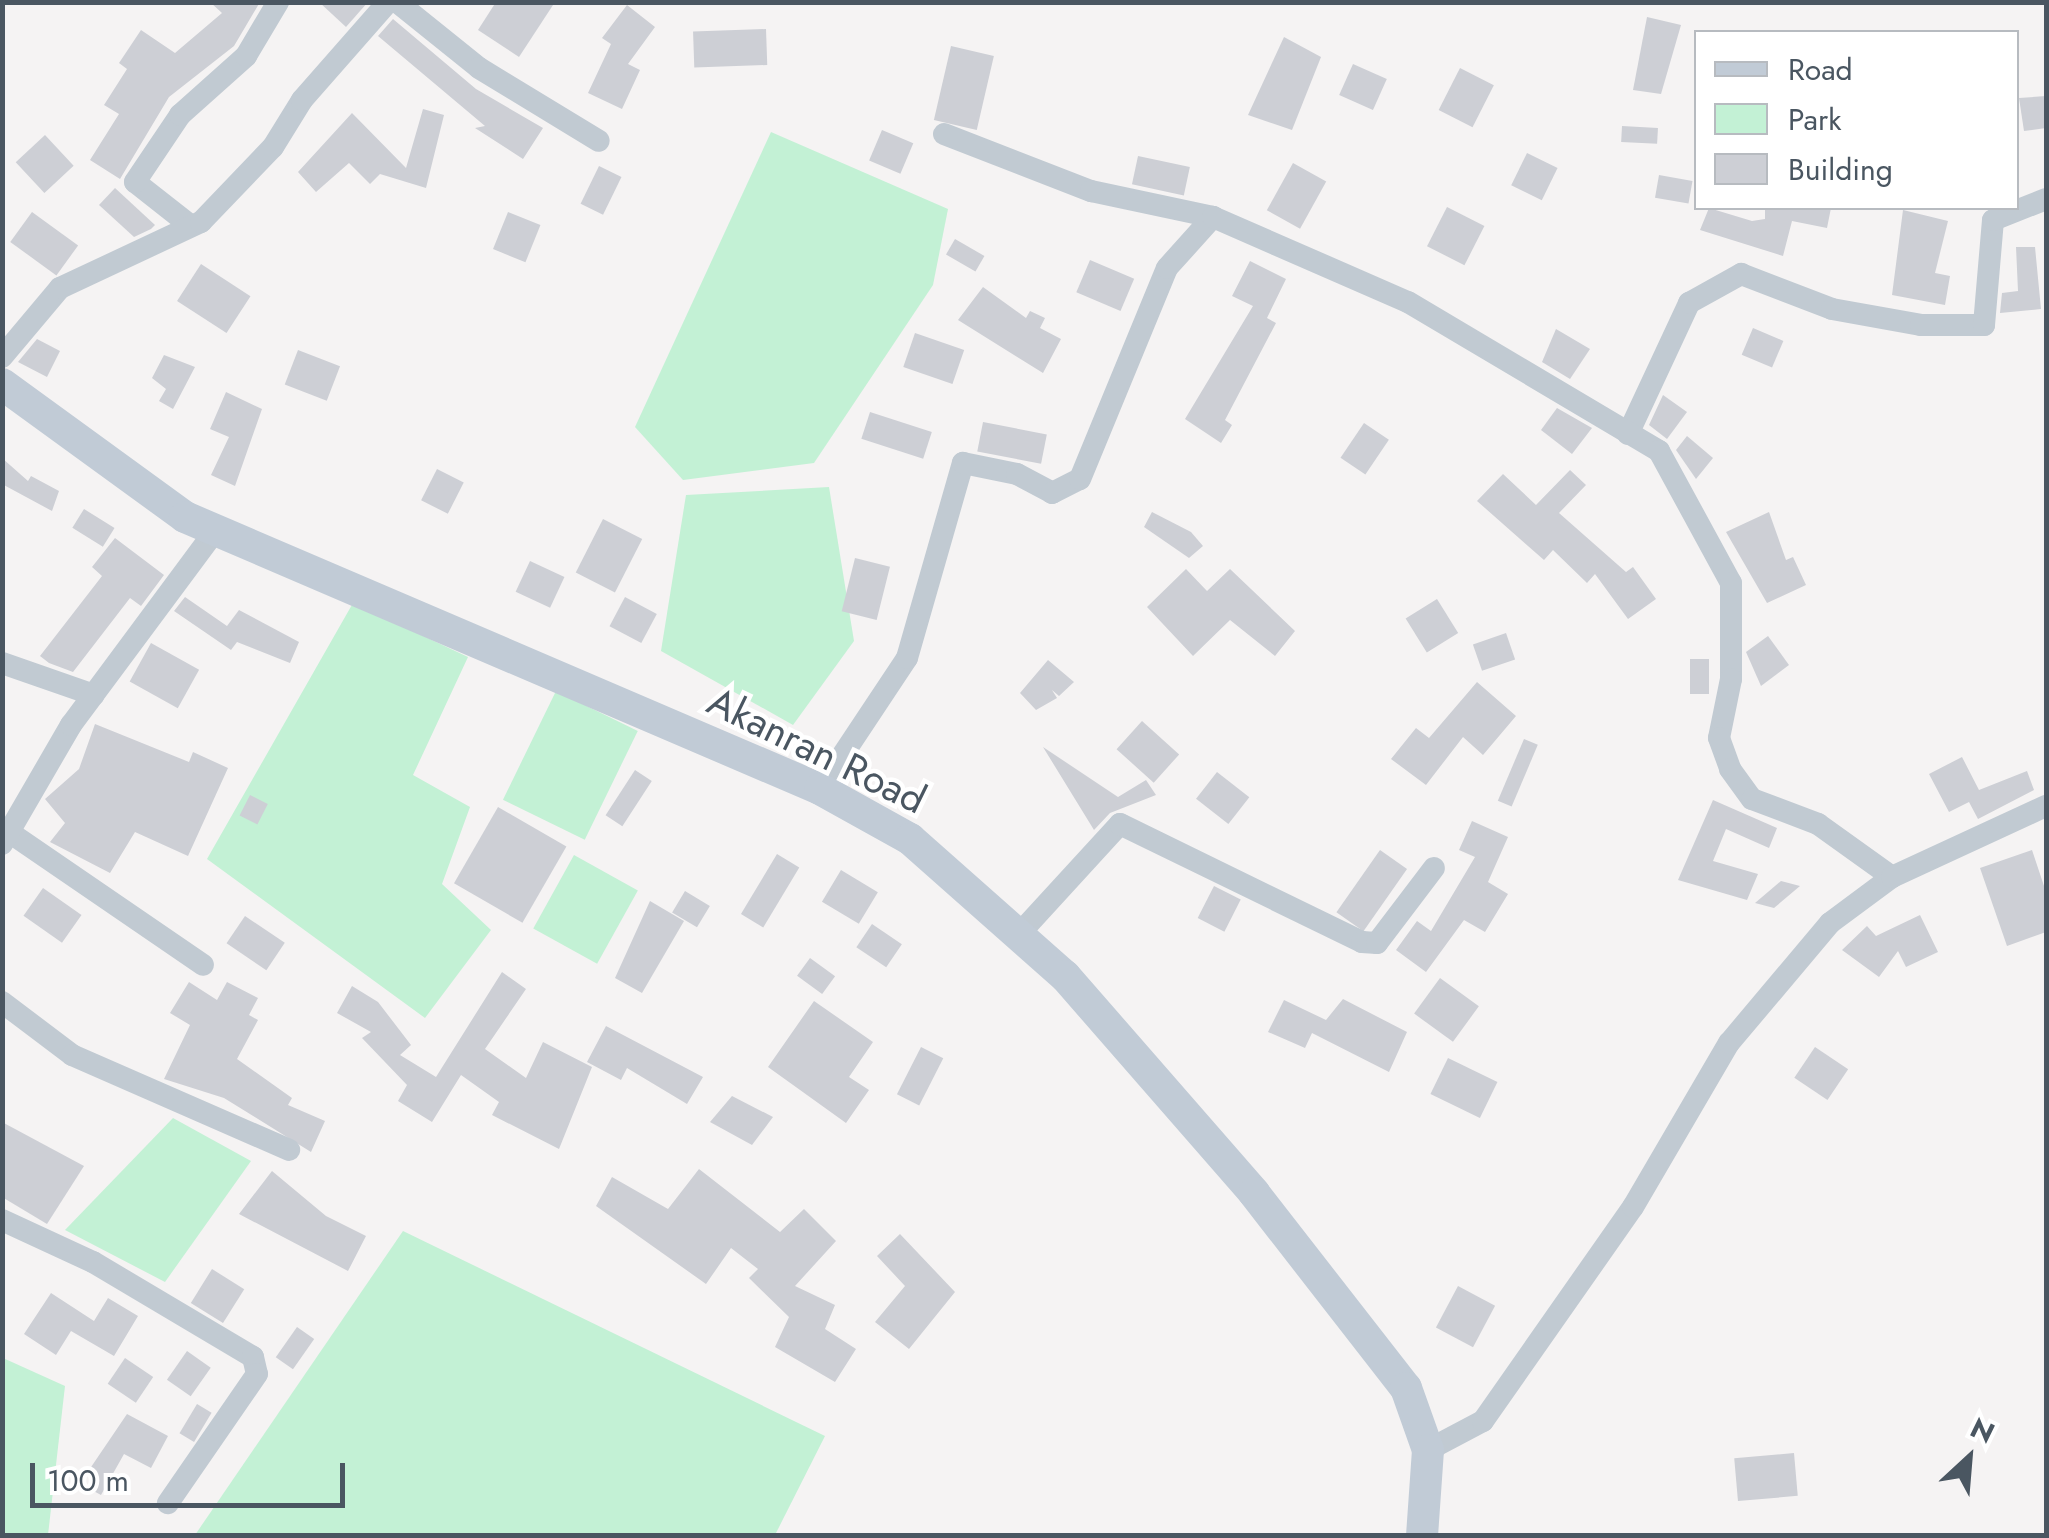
<!DOCTYPE html>
<style>
body{margin:0}
#map{position:relative;width:2049px;height:1538px;overflow:hidden;background:#f5f3f3;font-family:Jost,sans-serif}
div>[style]{position:absolute}
.green>*{inset:0;background:#c3f1d5;transform-origin:0 0}
.building>*{inset:0;background:#cdcfd5;transform-origin:0 0}
.minor>*{height:22px;margin:-11px;padding:0 11px;transform-origin:11px;border-radius:11px;background:#c1cad2}
.secondary>*{height:32px;margin:-16px;padding:0 16px;transform-origin:16px;border-radius:16px;background:#c1cbd6}
span{translate:-50% -50%;white-space:nowrap;text-align:center;line-height:1.15;-webkit-text-stroke:9px #fff;paint-order:stroke}
.street-label{font-size:40px;color:#4a5661}
.frame{position:absolute;inset:0;border:5px solid #4a5661;pointer-events:none}
.legend{position:absolute;left:1694px;top:30px;width:325px;height:180px;box-sizing:border-box;background:#fff;border:2px solid #b7bbc0;margin:0;padding:12px 18px;list-style:none;font-size:30px;color:#4a5661}
.legend li{display:flex;align-items:center;gap:20px;height:50px}
.legend b{width:50px;border:2px solid #b7bbc0}
.north{position:absolute;left:1919px;top:1408px;width:100px;height:100px;-webkit-text-stroke:8px #fff;paint-order:stroke;rotate:26deg;font-size:28px;font-weight:700;line-height:40px;text-align:center;color:#4a5661}
.north::after{content:'';display:block;margin:auto;width:35px;height:45px;background:#4a5661;clip-path:polygon(50% 0,100% 100%,50% 72%,0 100%)}
.scale{position:absolute;left:30px;top:1463px;width:315px;height:45px;box-sizing:border-box;border:5px solid #4a5661;border-top:0;padding-left:12px;font-size:30px;line-height:35px;white-space:nowrap;color:#4a5661;-webkit-text-stroke:8px #fff;paint-order:stroke}
</style>
<div id="map">
<div class="green">
<div style="clip-path:polygon(771px 132px,948px 209px,933px 285px,814px 463px,683px 480px,635px 427px)"></div>
<div style="clip-path:polygon(829px 487px,854px 641px,793px 725px,661px 651px,686px 495px)"></div>
<div style="clip-path:polygon(353px 603px,468px 657px,413px 775px,470px 807px,442px 884px,491px 930px,425px 1018px,207px 859px)"></div>
<div style="left:556px;top:691px;width:91px;height:121px;rotate:26deg"></div>
<div style="left:574px;top:855px;width:73px;height:84px;rotate:29deg"></div>
<div style="clip-path:polygon(173px 1118px,251px 1161px,165px 1282px,65px 1230px)"></div>
<div style="clip-path:polygon(403px 1231px,825px 1436px,775px 1535px,195px 1535px)"></div>
<div style="clip-path:polygon(3px 1358px,65px 1386px,48px 1535px,3px 1535px)"></div>
</div>
<div class="building">
<div style="clip-path:polygon(210px 2px,260px 2px,234px 46px,169px 97px,120px 179px,90px 160px,119px 114px,104px 105px,127px 69px,119px 63px,141px 30px,175px 53px,222px 13px)"></div>
<div style="clip-path:polygon(319px 2px,368px 2px,346px 27px)"></div>
<div style="clip-path:polygon(496px 2px,555px 2px,519px 57px,478px 30px)"></div>
<div style="clip-path:polygon(627px 5px,655px 27px,628px 64px,640px 70px,622px 109px,588px 93px,611px 44px,602px 38px)"></div>
<div style="clip-path:polygon(1647px 17px,1681px 25px,1661px 94px,1633px 90px)"></div>
<div style="clip-path:polygon(393px 19px,476px 89px,543px 128px,523px 159px,475px 128px,485px 126px,378px 36px)"></div>
<div style="left:766px;top:29px;width:36px;height:73px;rotate:88deg"></div>
<div style="clip-path:polygon(1284px 37px,1321px 57px,1292px 130px,1248px 115px)"></div>
<div style="left:951px;top:46px;width:44px;height:76px;rotate:13deg"></div>
<div style="left:1353px;top:64px;width:37px;height:34px;rotate:24deg"></div>
<div style="left:1460px;top:68px;width:38px;height:47px;rotate:27deg"></div>
<div style="clip-path:polygon(2046px 96px,2046px 128px,2024px 131px,2019px 98px)"></div>
<div style="clip-path:polygon(423px 109px,444px 115px,426px 188px,380px 174px,370px 184px,349px 163px,316px 192px,298px 172px,352px 113px,406px 168px)"></div>
<div style="left:1622px;top:126px;width:36px;height:16px;rotate:3deg"></div>
<div style="left:882px;top:130px;width:34px;height:33px;rotate:23deg"></div>
<div style="left:45px;top:135px;width:42px;height:40px;rotate:47deg"></div>
<div style="left:1527px;top:153px;width:34px;height:36px;rotate:26deg"></div>
<div style="left:1138px;top:156px;width:53px;height:29px;rotate:12deg"></div>
<div style="left:1293px;top:163px;width:38px;height:54px;rotate:29deg"></div>
<div style="left:599px;top:166px;width:25px;height:42px;rotate:26deg"></div>
<div style="left:1659px;top:175px;width:34px;height:23px;rotate:10deg"></div>
<div style="clip-path:polygon(115px 188px,155px 225px,151px 229px,134px 237px,99px 205px)"></div>
<div style="left:1447px;top:207px;width:42px;height:44px;rotate:27deg"></div>
<div style="clip-path:polygon(1709px 208px,1752px 221px,1765px 219px,1765px 208px,1831px 208px,1827px 228px,1792px 221px,1783px 256px,1700px 230px)"></div>
<div style="clip-path:polygon(1903px 210px,1948px 221px,1935px 273px,1950px 276px,1945px 305px,1892px 295px)"></div>
<div style="left:32px;top:212px;width:57px;height:37px;rotate:36deg"></div>
<div style="left:508px;top:212px;width:35px;height:40px;rotate:22deg"></div>
<div style="left:955px;top:239px;width:34px;height:18px;rotate:30deg"></div>
<div style="clip-path:polygon(2016px 247px,2035px 247px,2041px 309px,2000px 313px,2002px 293px,2018px 291px)"></div>
<div style="left:1090px;top:260px;width:48px;height:35px;rotate:23deg"></div>
<div style="clip-path:polygon(1250px 261px,1286px 279px,1267px 318px,1276px 323px,1225px 420px,1232px 425px,1221px 443px,1185px 419px,1253px 306px,1232px 296px)"></div>
<div style="left:201px;top:264px;width:59px;height:44px;rotate:33deg"></div>
<div style="clip-path:polygon(983px 287px,1026px 318px,1030px 311px,1045px 318px,1040px 328px,1061px 339px,1043px 373px,958px 320px)"></div>
<div style="left:1753px;top:328px;width:33px;height:29px;rotate:23deg"></div>
<div style="clip-path:polygon(1556px 329px,1590px 349px,1570px 379px,1542px 362px)"></div>
<div style="left:915px;top:333px;width:52px;height:36px;rotate:19deg"></div>
<div style="clip-path:polygon(37px 339px,60px 351px,47px 377px,18px 362px)"></div>
<div style="left:298px;top:350px;width:45px;height:37px;rotate:21deg"></div>
<div style="clip-path:polygon(164px 355px,195px 367px,173px 409px,159px 401px,166px 389px,152px 378px)"></div>
<div style="clip-path:polygon(226px 392px,262px 409px,235px 486px,211px 475px,229px 437px,210px 429px)"></div>
<div style="clip-path:polygon(1663px 395px,1687px 412px,1667px 439px,1649px 425px)"></div>
<div style="clip-path:polygon(1557px 408px,1592px 428px,1572px 454px,1541px 430px)"></div>
<div style="left:870px;top:412px;width:65px;height:28px;rotate:18deg"></div>
<div style="left:983px;top:422px;width:65px;height:30px;rotate:11deg"></div>
<div style="left:1364px;top:423px;width:30px;height:42px;rotate:34deg"></div>
<div style="clip-path:polygon(1687px 436px,1713px 458px,1696px 479px,1676px 450px)"></div>
<div style="clip-path:polygon(2px 458px,28px 481px,31px 476px,59px 491px,52px 511px,2px 484px)"></div>
<div style="left:437px;top:469px;width:30px;height:35px;rotate:27deg"></div>
<div style="clip-path:polygon(1570px 470px,1586px 485px,1559px 513px,1626px 572px,1633px 567px,1656px 599px,1628px 619px,1595px 574px,1587px 583px,1553px 550px,1544px 560px,1477px 501px,1503px 474px,1536px 505px)"></div>
<div style="left:84px;top:509px;width:36px;height:22px;rotate:32deg"></div>
<div style="clip-path:polygon(1152px 512px,1191px 532px,1203px 546px,1189px 558px,1144px 527px)"></div>
<div style="clip-path:polygon(1769px 512px,1786px 560px,1793px 557px,1806px 585px,1767px 603px,1726px 532px)"></div>
<div style="left:603px;top:519px;width:44px;height:60px;rotate:27deg"></div>
<div style="clip-path:polygon(115px 538px,164px 575px,141px 606px,130px 598px,73px 672px,49px 663px,40px 656px,102px 576px,92px 567px)"></div>
<div style="left:855px;top:558px;width:36px;height:55px;rotate:14deg"></div>
<div style="left:530px;top:561px;width:38px;height:34px;rotate:25deg"></div>
<div style="clip-path:polygon(1186px 569px,1207px 591px,1230px 569px,1295px 631px,1275px 656px,1230px 620px,1193px 656px,1147px 607px)"></div>
<div style="clip-path:polygon(185px 597px,227px 626px,239px 610px,299px 642px,290px 663px,237px 642px,231px 650px,174px 611px)"></div>
<div style="left:625px;top:597px;width:36px;height:33px;rotate:28deg"></div>
<div style="left:1437px;top:599px;width:40px;height:37px;rotate:58deg"></div>
<div style="left:1506px;top:633px;width:28px;height:35px;rotate:71deg"></div>
<div style="clip-path:polygon(1768px 636px,1789px 665px,1761px 686px,1746px 652px)"></div>
<div style="left:151px;top:643px;width:55px;height:44px;rotate:29deg"></div>
<div style="left:1690px;top:659px;width:19px;height:35px"></div>
<div style="clip-path:polygon(1048px 660px,1074px 682px,1059px 696px,1052px 690px,1057px 698px,1036px 710px,1020px 693px)"></div>
<div style="clip-path:polygon(1477px 682px,1516px 716px,1483px 755px,1463px 737px,1426px 785px,1391px 759px,1416px 728px,1429px 738px)"></div>
<div style="left:1142px;top:721px;width:50px;height:38px;rotate:42deg"></div>
<div style="clip-path:polygon(95px 724px,189px 762px,193px 752px,228px 768px,188px 856px,135px 832px,110px 873px,50px 842px,65px 823px,45px 799px,79px 769px)"></div>
<div style="left:1524px;top:739px;width:15px;height:67px;rotate:23deg"></div>
<div style="clip-path:polygon(1043px 747px,1118px 797px,1146px 780px,1156px 795px,1110px 813px,1094px 830px)"></div>
<div style="clip-path:polygon(1962px 757px,1979px 790px,2027px 771px,2034px 790px,1978px 819px,1969px 802px,1949px 812px,1929px 774px)"></div>
<div style="left:635px;top:770px;width:20px;height:54px;rotate:33deg"></div>
<div style="left:1217px;top:772px;width:41px;height:34px;rotate:38deg"></div>
<div style="left:250px;top:795px;width:20px;height:23px;rotate:27deg"></div>
<div style="clip-path:polygon(1713px 800px,1777px 828px,1769px 848px,1726px 829px,1713px 861px,1758px 874px,1747px 900px,1678px 880px)"></div>
<div style="left:498px;top:807px;width:79px;height:88px;rotate:30deg"></div>
<div style="clip-path:polygon(1472px 821px,1508px 837px,1488px 882px,1508px 894px,1485px 932px,1464px 920px,1426px 972px,1396px 950px,1417px 921px,1431px 931px,1475px 857px,1459px 850px)"></div>
<div style="left:1380px;top:850px;width:33px;height:76px;rotate:35deg"></div>
<div style="clip-path:polygon(2032px 850px,2046px 892px,2046px 932px,2007px 946px,1980px 868px)"></div>
<div style="left:777px;top:854px;width:26px;height:70px;rotate:31deg"></div>
<div style="left:841px;top:870px;width:43px;height:37px;rotate:31deg"></div>
<div style="clip-path:polygon(1781px 881px,1800px 886px,1774px 908px,1755px 903px)"></div>
<div style="left:1214px;top:886px;width:30px;height:36px;rotate:27deg"></div>
<div style="left:43px;top:888px;width:47px;height:34px;rotate:35deg"></div>
<div style="left:685px;top:891px;width:29px;height:25px;rotate:31deg"></div>
<div style="clip-path:polygon(650px 901px,684px 921px,642px 993px,615px 978px)"></div>
<div style="clip-path:polygon(1920px 915px,1938px 952px,1906px 967px,1898px 951px,1879px 977px,1842px 950px,1867px 926px,1876px 936px)"></div>
<div style="left:245px;top:916px;width:48px;height:33px;rotate:34deg"></div>
<div style="left:872px;top:924px;width:36px;height:28px;rotate:34deg"></div>
<div style="left:810px;top:958px;width:31px;height:22px;rotate:36deg"></div>
<div style="clip-path:polygon(502px 972px,526px 989px,485px 1049px,526px 1078px,543px 1042px,592px 1067px,559px 1149px,492px 1115px,499px 1102px,461px 1075px,432px 1122px,398px 1101px,407px 1085px,362px 1038px,371px 1032px,337px 1013px,352px 986px,378px 1002px,411px 1045px,400px 1055px,436px 1077px)"></div>
<div style="left:1440px;top:978px;width:48px;height:44px;rotate:36deg"></div>
<div style="clip-path:polygon(189px 982px,217px 1000px,227px 982px,258px 998px,249px 1015px,258px 1020px,237px 1059px,292px 1098px,288px 1105px,325px 1121px,311px 1152px,224px 1098px,164px 1079px,190px 1025px,170px 1013px)"></div>
<div style="clip-path:polygon(1343px 999px,1407px 1032px,1389px 1072px,1312px 1033px,1305px 1048px,1268px 1032px,1284px 1000px,1326px 1020px)"></div>
<div style="clip-path:polygon(814px 1001px,873px 1042px,849px 1077px,869px 1090px,846px 1123px,768px 1067px)"></div>
<div style="clip-path:polygon(606px 1026px,703px 1077px,687px 1104px,627px 1068px,621px 1080px,587px 1062px)"></div>
<div style="left:921px;top:1047px;width:25px;height:53px;rotate:27deg"></div>
<div style="left:1815px;top:1047px;width:40px;height:37px;rotate:34deg"></div>
<div style="left:1448px;top:1058px;width:55px;height:40px;rotate:26deg"></div>
<div style="clip-path:polygon(732px 1096px,773px 1117px,752px 1145px,710px 1122px)"></div>
<div style="clip-path:polygon(2px 1122px,84px 1166px,47px 1224px,2px 1197px)"></div>
<div style="clip-path:polygon(699px 1169px,780px 1232px,804px 1209px,836px 1241px,795px 1286px,835px 1305px,825px 1329px,856px 1349px,835px 1382px,775px 1347px,789px 1317px,749px 1278px,758px 1269px,731px 1248px,706px 1284px,596px 1206px,612px 1177px,668px 1209px)"></div>
<div style="clip-path:polygon(272px 1171px,326px 1216px,366px 1236px,348px 1271px,239px 1214px)"></div>
<div style="clip-path:polygon(900px 1234px,955px 1292px,909px 1349px,875px 1322px,905px 1286px,877px 1256px)"></div>
<div style="left:212px;top:1269px;width:38px;height:40px;rotate:32deg"></div>
<div style="left:1458px;top:1286px;width:42px;height:47px;rotate:28deg"></div>
<div style="clip-path:polygon(51px 1293px,94px 1321px,108px 1298px,138px 1316px,114px 1356px,71px 1331px,56px 1355px,24px 1334px)"></div>
<div style="left:297px;top:1327px;width:21px;height:37px;rotate:35deg"></div>
<div style="left:187px;top:1351px;width:29px;height:35px;rotate:35deg"></div>
<div style="left:125px;top:1358px;width:34px;height:31px;rotate:34deg"></div>
<div style="left:197px;top:1404px;width:17px;height:34px;rotate:31deg"></div>
<div style="clip-path:polygon(127px 1414px,168px 1436px,151px 1468px,124px 1454px,101px 1495px,88px 1488px,94px 1477px,87px 1473px)"></div>
<div style="left:1794px;top:1453px;width:43px;height:60px;rotate:85deg"></div>
</div>
<div class="minor">
<div style="left:397px;top:2px;width:105px;rotate:38.8deg"></div>
<div style="left:479px;top:68px;width:140px;rotate:31.3deg"></div>
<div style="left:944px;top:134px;width:158px;rotate:21.2deg"></div>
<div style="left:1091px;top:191px;width:125px;rotate:12deg"></div>
<div style="left:191px;top:226px;width:71px;rotate:-141.8deg"></div>
<div style="left:135px;top:182px;width:81px;rotate:-56.1deg"></div>
<div style="left:180px;top:115px;width:89px;rotate:-41.8deg"></div>
<div style="left:246px;top:56px;width:63px;rotate:-59.3deg"></div>
<div style="left:2px;top:357px;width:90px;rotate:-50deg"></div>
<div style="left:60px;top:288px;width:156px;rotate:-25.1deg"></div>
<div style="left:201px;top:222px;width:104px;rotate:-46.2deg"></div>
<div style="left:273px;top:147px;width:55px;rotate:-58.3deg"></div>
<div style="left:302px;top:100px;width:130px;rotate:-48.7deg"></div>
<div style="left:1628px;top:434px;width:145px;rotate:-65deg"></div>
<div style="left:1689px;top:303px;width:60px;rotate:-29.1deg"></div>
<div style="left:1741px;top:274px;width:97px;rotate:21deg"></div>
<div style="left:1832px;top:309px;width:90px;rotate:10.2deg"></div>
<div style="left:1921px;top:325px;width:63px"></div>
<div style="left:1984px;top:325px;width:105px;rotate:-85.1deg"></div>
<div style="left:1993px;top:220px;width:57px;rotate:-21.6deg"></div>
<div style="left:2px;top:663px;width:97px;rotate:19.2deg"></div>
<div style="left:820px;top:789px;width:157px;rotate:-56.4deg"></div>
<div style="left:907px;top:658px;width:203px;rotate:-74deg"></div>
<div style="left:963px;top:463px;width:55px;rotate:11.5deg"></div>
<div style="left:1017px;top:474px;width:40px;rotate:28deg"></div>
<div style="left:1052px;top:493px;width:31px;rotate:-27deg"></div>
<div style="left:1080px;top:479px;width:228px;rotate:-67.6deg"></div>
<div style="left:1167px;top:268px;width:69px;rotate:-48deg"></div>
<div style="left:1213px;top:217px;width:213px;rotate:23.6deg"></div>
<div style="left:1408px;top:302px;width:292px;rotate:30.7deg"></div>
<div style="left:1659px;top:451px;width:150px;rotate:61.4deg"></div>
<div style="left:1731px;top:583px;width:96px;rotate:90deg"></div>
<div style="left:1731px;top:679px;width:60px;rotate:101.5deg"></div>
<div style="left:1719px;top:738px;width:33px;rotate:70deg"></div>
<div style="left:1730px;top:769px;width:37px;rotate:54deg"></div>
<div style="left:1752px;top:799px;width:71px;rotate:20.7deg"></div>
<div style="left:1818px;top:824px;width:91px;rotate:35.6deg"></div>
<div style="left:9px;top:832px;width:235px;rotate:34.4deg"></div>
<div style="left:2px;top:844px;width:138px;rotate:-59.9deg"></div>
<div style="left:71px;top:725px;width:243px;rotate:-53.4deg"></div>
<div style="left:1020px;top:933px;width:148px;rotate:-47.5deg"></div>
<div style="left:1120px;top:824px;width:269px;rotate:26deg"></div>
<div style="left:1362px;top:942px;width:15px;rotate:4deg"></div>
<div style="left:1377px;top:943px;width:94px;rotate:-52.8deg"></div>
<div style="left:2px;top:1002px;width:88px;rotate:37.1deg"></div>
<div style="left:72px;top:1055px;width:237px;rotate:23.6deg"></div>
<div style="left:2px;top:1220px;width:100px;rotate:24.8deg"></div>
<div style="left:93px;top:1262px;width:186px;rotate:30.7deg"></div>
<div style="left:253px;top:1357px;width:17px;rotate:77deg"></div>
<div style="left:257px;top:1374px;width:157px;rotate:124.6deg"></div>
<div style="left:1428px;top:1450px;width:62px;rotate:-27.8deg"></div>
<div style="left:1483px;top:1421px;width:261px;rotate:-55deg"></div>
<div style="left:1633px;top:1207px;width:190px;rotate:-59.7deg"></div>
<div style="left:1729px;top:1043px;width:157px;rotate:-49.9deg"></div>
<div style="left:1830px;top:923px;width:77px;rotate:-36.6deg"></div>
<div style="left:1892px;top:877px;width:170px;rotate:-24.8deg"></div>
</div>
<div class="secondary">
<div style="left:2px;top:384px;width:226px;rotate:36deg"></div>
<div style="left:185px;top:517px;width:691px;rotate:23.19deg"></div>
<div style="left:820px;top:789px;width:103px;rotate:29.1deg"></div>
<div style="left:910px;top:839px;width:207px;rotate:41.5deg"></div>
<div style="left:1065px;top:976px;width:288px;rotate:48.9deg"></div>
<div style="left:1254px;top:1193px;width:247px;rotate:52.1deg"></div>
<div style="left:1406px;top:1388px;width:66px;rotate:70.5deg"></div>
<div style="left:1428px;top:1450px;width:86px;rotate:94deg"></div>
</div>
<div class="street-label">
<span style="left:817px;top:750px;rotate:26deg">Akanran Road</span>
</div>
<div class="frame"></div>
<ul class="legend">
<li><b style="height:12px;background:#c1cbd6"></b>Road</li>
<li><b style="height:28px;background:#c3f1d5"></b>Park</li>
<li><b style="height:28px;background:#cdcfd5"></b>Building</li>
</ul>
<div class="north">N</div>
<div class="scale">100 m</div>
</div>
